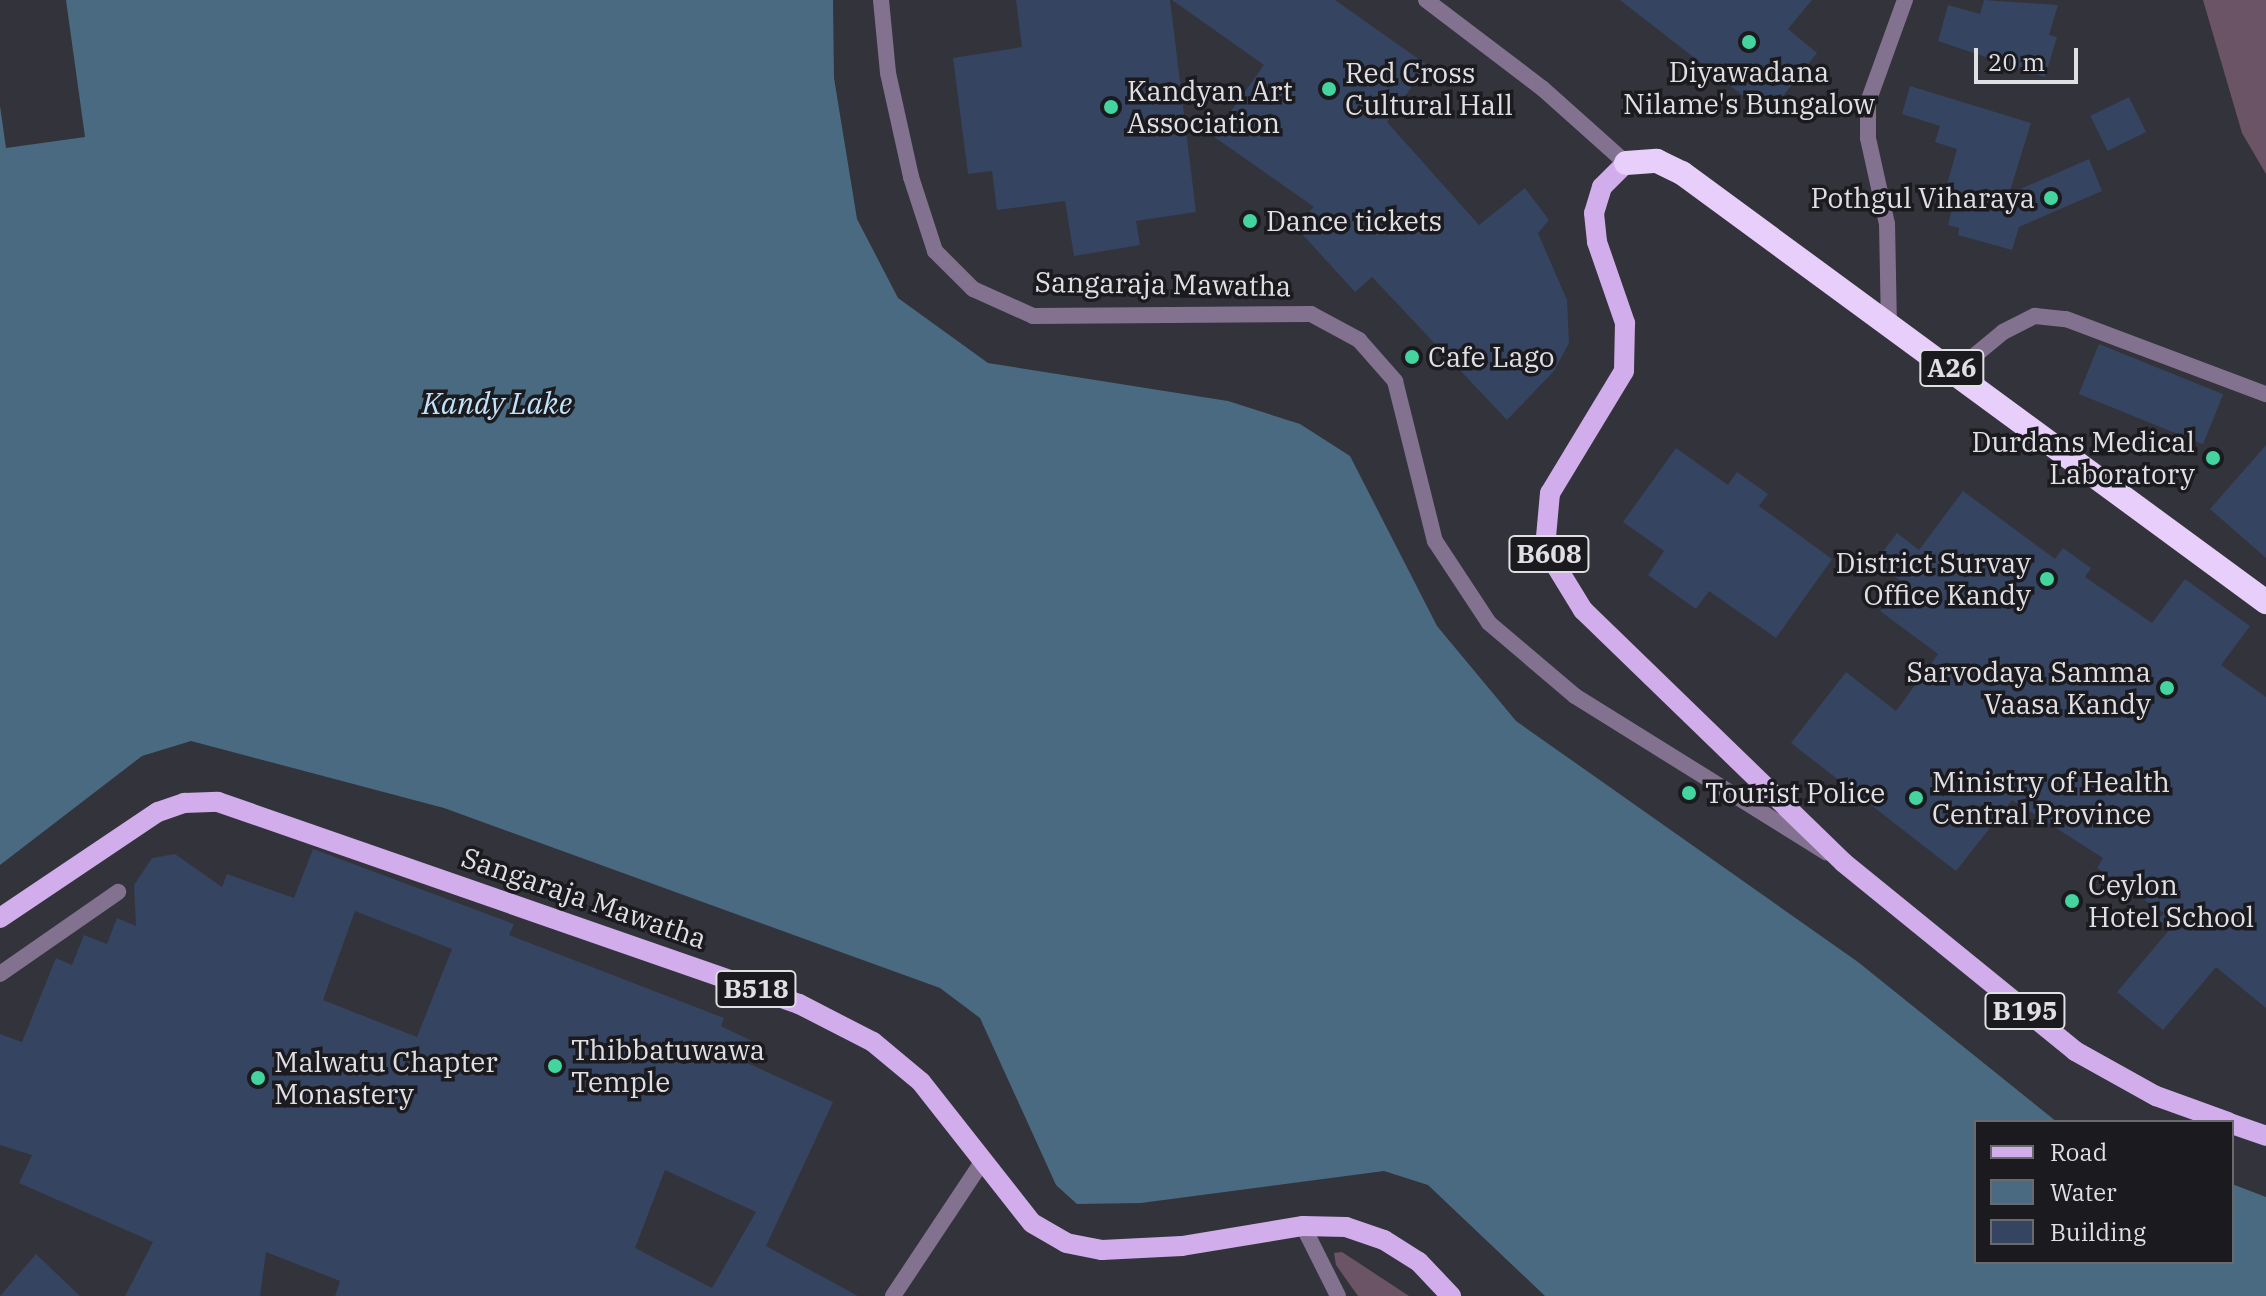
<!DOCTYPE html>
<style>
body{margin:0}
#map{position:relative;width:2266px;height:1296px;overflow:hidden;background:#33333b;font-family:"IBM Plex Serif",serif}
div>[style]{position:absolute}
.green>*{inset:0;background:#6b5465}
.water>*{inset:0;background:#496a80}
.building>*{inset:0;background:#354460;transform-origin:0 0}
.lane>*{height:16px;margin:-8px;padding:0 8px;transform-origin:8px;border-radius:8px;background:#837190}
.street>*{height:16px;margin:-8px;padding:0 8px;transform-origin:8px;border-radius:8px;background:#837190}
.primary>*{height:20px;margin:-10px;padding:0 10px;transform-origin:10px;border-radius:10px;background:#d2adec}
.highway>*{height:24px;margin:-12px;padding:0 12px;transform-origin:12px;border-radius:12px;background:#e8cefb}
.dots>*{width:22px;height:22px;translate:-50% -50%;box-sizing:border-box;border:4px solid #1b1b1f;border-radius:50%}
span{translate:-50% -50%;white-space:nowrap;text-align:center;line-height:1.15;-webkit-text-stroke:7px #1b1b1f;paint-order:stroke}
.shield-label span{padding:2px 6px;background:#1b1b1f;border:2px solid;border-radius:6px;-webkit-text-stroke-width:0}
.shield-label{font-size:26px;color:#dfdfe4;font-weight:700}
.poi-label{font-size:28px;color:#dfdfe4}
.left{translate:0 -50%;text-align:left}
.right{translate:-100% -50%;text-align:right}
.street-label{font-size:28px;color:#dfdfe4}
.water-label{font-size:30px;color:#c1e4fc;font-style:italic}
.legend{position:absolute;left:1974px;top:1120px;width:260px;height:144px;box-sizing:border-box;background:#1b1b1f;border:2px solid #69696e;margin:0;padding:10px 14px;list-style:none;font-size:24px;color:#dfdfe4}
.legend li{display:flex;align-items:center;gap:16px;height:40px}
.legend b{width:40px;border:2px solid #69696e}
.scale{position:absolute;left:1974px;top:48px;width:104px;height:36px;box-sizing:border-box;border:4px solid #dfdfe4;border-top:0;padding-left:10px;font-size:24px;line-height:28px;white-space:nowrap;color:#dfdfe4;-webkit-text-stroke:6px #1b1b1f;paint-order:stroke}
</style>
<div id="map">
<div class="green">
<div style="clip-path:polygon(2203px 0,2266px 0,2266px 174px,2242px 133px)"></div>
<div style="clip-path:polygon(1342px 1252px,1409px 1296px,1358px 1296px,1336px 1265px,1334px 1253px)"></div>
</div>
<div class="water">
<div style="clip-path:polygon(66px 0,833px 0,834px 78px,857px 219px,898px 298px,988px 363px,1228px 401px,1300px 424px,1350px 456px,1437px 626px,1516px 721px,1858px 962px,2057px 1122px,1976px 1122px,1976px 1262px,2232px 1262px,2232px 1184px,2266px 1197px,2266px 1296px,1545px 1296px,1428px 1185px,1384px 1171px,1141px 1203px,1077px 1204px,1056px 1185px,980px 1018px,940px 988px,444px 808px,191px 741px,142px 756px,0 865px,0 106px,6px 148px,85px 137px)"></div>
</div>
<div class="building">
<div style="clip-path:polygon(1016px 0,1170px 0,1196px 212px,1136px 221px,1140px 245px,1074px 256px,1065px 201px,997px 210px,992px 171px,968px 174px,953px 58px,1022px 47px)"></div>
<div style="clip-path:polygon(1172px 0,1335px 0,1427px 65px,1387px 122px,1479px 225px,1525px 188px,1549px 220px,1538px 233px,1567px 300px,1569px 343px,1554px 371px,1507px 420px,1372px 277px,1355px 292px,1294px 225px,1314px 207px,1213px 136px,1264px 65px)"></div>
<div style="clip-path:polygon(1620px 0,1812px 0,1788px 29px,1817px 53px,1768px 115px)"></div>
<div style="clip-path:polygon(1984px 0,2058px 5px,2049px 35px,2057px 37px,2045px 77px,1938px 41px,1948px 5px,1980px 14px)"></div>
<div style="clip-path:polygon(1910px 86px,2031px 123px,2009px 194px,2089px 159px,2102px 191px,2019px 227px,2012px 250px,1958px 235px,1959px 228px,1948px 225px,1952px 209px,1941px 206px,1957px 149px,1935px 142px,1940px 126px,1902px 114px)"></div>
<div style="left:2129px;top:97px;width:39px;height:43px;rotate:64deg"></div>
<div style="left:2099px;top:344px;width:134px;height:54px;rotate:22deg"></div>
<div style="clip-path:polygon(2266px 445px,2266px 558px,2210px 509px)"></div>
<div style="clip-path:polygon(1676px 448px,1728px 485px,1737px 472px,1768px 494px,1759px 506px,1832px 559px,1776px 638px,1709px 591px,1696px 609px,1648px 575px,1664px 551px,1623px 522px)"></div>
<div style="clip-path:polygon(1963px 491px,2055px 559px,2063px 548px,2091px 568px,2085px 577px,2152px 623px,2185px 579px,2250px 626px,2221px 665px,2266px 697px,2266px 1008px,2216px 967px,2163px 1030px,2117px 992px,2170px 929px,2158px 919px,2164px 913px,2097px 868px,2103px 858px,2012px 800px,1956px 871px,1791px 743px,1846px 672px,1896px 711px,1938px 654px,1880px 611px,1902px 582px,1875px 562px,1897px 533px,1919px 550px)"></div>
<div style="clip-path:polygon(evenodd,313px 849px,514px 924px,509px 935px,724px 1018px,721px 1026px,752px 1041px,743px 1061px,833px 1102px,766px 1246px,858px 1296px,335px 1296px,340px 1281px,266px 1252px,260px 1296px,125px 1296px,153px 1242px,19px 1183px,32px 1155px,0 1145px,0 1034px,22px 1042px,56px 958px,72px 965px,84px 935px,107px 944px,117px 918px,136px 926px,134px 885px,152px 858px,175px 854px,222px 887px,227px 874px,294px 898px,313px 849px,355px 911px,452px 949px,417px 1037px,323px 1000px,355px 911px,313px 849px,665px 1170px,756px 1212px,712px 1288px,635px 1248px,665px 1170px)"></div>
<div style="clip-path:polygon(36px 1254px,80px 1296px,0 1296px)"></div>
</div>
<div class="lane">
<div style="left:881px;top:0;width:73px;rotate:84.5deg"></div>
<div style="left:888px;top:73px;width:107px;rotate:77.5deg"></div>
<div style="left:911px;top:177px;width:78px;rotate:72deg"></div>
<div style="left:935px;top:251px;width:54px;rotate:45deg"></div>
<div style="left:973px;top:289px;width:66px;rotate:24.2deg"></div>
<div style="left:1033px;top:316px;width:278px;rotate:-0.4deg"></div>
<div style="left:1311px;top:314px;width:55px;rotate:28.4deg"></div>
<div style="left:1359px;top:340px;width:55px;rotate:48.7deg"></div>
<div style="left:1395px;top:381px;width:165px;rotate:76deg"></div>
<div style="left:1435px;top:541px;width:98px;rotate:56.6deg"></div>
<div style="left:1489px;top:623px;width:113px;rotate:40.3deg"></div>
<div style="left:1575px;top:696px;width:296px;rotate:31.9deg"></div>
<div style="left:1426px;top:0;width:146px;rotate:37.2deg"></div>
<div style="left:1542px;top:88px;width:113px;rotate:41.8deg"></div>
<div style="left:1889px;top:327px;width:103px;rotate:-91.1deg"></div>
<div style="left:1887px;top:224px;width:88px;rotate:-102.5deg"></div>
<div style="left:1868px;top:138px;width:36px;rotate:-90deg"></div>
<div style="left:1868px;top:102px;width:109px;rotate:-70.1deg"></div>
<div style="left:1956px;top:371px;width:61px;rotate:-39.7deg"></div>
<div style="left:2003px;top:332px;width:36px;rotate:-27deg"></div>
<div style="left:2035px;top:316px;width:31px;rotate:6deg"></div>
<div style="left:2066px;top:319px;width:214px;rotate:20.6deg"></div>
<div style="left:0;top:974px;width:144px;rotate:-34.8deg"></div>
<div style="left:1303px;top:1226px;width:78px;rotate:63.4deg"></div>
</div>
<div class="street">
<div style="left:893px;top:1296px;width:161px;rotate:-56.4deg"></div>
</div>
<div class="primary">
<div style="left:1626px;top:163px;width:34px;rotate:135deg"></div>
<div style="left:1602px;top:187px;width:27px;rotate:107deg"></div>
<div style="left:1594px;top:213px;width:29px;rotate:84deg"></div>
<div style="left:1597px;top:242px;width:86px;rotate:70.9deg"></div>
<div style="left:1625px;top:323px;width:48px;rotate:91.2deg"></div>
<div style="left:1624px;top:371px;width:143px;rotate:121.2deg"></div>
<div style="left:1550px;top:493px;width:55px;rotate:95.2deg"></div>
<div style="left:1545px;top:548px;width:73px;rotate:58.5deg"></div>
<div style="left:1583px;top:610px;width:363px;rotate:44.1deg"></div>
<div style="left:1844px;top:863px;width:298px;rotate:39.1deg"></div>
<div style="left:2075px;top:1051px;width:93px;rotate:29.1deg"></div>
<div style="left:2156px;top:1096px;width:77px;rotate:19.9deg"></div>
<div style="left:0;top:918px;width:190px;rotate:-33.9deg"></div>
<div style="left:158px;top:812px;width:28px;rotate:-19deg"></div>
<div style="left:184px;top:803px;width:34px;rotate:-2deg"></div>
<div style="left:218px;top:802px;width:615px;rotate:19.17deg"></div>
<div style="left:799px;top:1004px;width:83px;rotate:27.2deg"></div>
<div style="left:873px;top:1042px;width:62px;rotate:39.8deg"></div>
<div style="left:921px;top:1082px;width:179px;rotate:51.8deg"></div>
<div style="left:1032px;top:1223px;width:39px;rotate:30deg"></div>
<div style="left:1066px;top:1243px;width:37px;rotate:11deg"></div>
<div style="left:1102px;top:1250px;width:80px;rotate:-2.9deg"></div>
<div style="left:1182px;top:1246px;width:123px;rotate:-9.4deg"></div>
<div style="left:1303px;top:1226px;width:43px;rotate:1.3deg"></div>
<div style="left:1346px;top:1227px;width:40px;rotate:18.9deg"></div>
<div style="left:1384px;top:1240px;width:41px;rotate:32.2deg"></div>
<div style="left:1419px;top:1262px;width:47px;rotate:46.7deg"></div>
<div style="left:2232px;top:1124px;width:36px;rotate:19deg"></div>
</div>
<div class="highway">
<div style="left:1626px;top:163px;width:31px;rotate:-4deg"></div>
<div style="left:1657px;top:161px;width:28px;rotate:26deg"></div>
<div style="left:1682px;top:173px;width:725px;rotate:36.3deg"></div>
</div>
<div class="dots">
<div style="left:1749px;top:42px;background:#43d4a0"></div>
<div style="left:1329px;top:89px;background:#43d4a0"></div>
<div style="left:1111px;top:107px;background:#43d4a0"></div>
<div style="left:2051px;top:198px;background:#43d4a0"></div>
<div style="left:1250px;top:221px;background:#43d4a0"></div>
<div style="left:1412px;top:357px;background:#43d4a0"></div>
<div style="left:2213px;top:458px;background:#43d4a0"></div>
<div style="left:2047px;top:579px;background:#43d4a0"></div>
<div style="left:2167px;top:688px;background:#43d4a0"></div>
<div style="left:1689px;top:793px;background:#43d4a0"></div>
<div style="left:1916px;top:798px;background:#43d4a0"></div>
<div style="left:2072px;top:901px;background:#43d4a0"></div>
<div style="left:555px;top:1066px;background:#43d4a0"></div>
<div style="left:258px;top:1078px;background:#43d4a0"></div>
</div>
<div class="shield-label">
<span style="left:1952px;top:368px">A26</span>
<span style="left:1549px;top:554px">B608</span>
<span style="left:756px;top:989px">B518</span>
<span style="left:2025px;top:1011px">B195</span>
</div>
<div class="poi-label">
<span style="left:1749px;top:88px">Diyawadana<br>Nilame's Bungalow</span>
<span class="left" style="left:1345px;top:89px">Red Cross<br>Cultural Hall</span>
<span class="left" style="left:1127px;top:107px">Kandyan Art<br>Association</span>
<span class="right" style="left:2035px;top:198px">Pothgul Viharaya</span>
<span class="left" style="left:1266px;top:221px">Dance tickets</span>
<span class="left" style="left:1428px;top:357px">Cafe Lago</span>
<span class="right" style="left:2195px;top:458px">Durdans Medical<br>Laboratory</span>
<span class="right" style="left:2031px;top:579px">District Survay<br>Office Kandy</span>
<span class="right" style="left:2151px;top:688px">Sarvodaya Samma<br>Vaasa Kandy</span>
<span class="left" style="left:1932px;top:798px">Ministry of Health<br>Central Province</span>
<span class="left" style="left:1705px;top:793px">Tourist Police</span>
<span class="left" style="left:2088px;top:901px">Ceylon<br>Hotel School</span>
<span class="left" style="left:571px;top:1066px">Thibbatuwawa<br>Temple</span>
<span class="left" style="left:274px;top:1078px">Malwatu Chapter<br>Monastery</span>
</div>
<div class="street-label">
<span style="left:1163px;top:284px;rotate:1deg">Sangaraja Mawatha</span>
<span style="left:584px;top:898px;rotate:19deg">Sangaraja Mawatha</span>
</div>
<div class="water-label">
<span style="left:497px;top:403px">Kandy Lake</span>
</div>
<ul class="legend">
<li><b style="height:10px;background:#d2adec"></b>Road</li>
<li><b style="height:22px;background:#496a80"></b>Water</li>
<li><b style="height:22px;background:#354460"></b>Building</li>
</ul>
<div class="scale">20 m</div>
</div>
